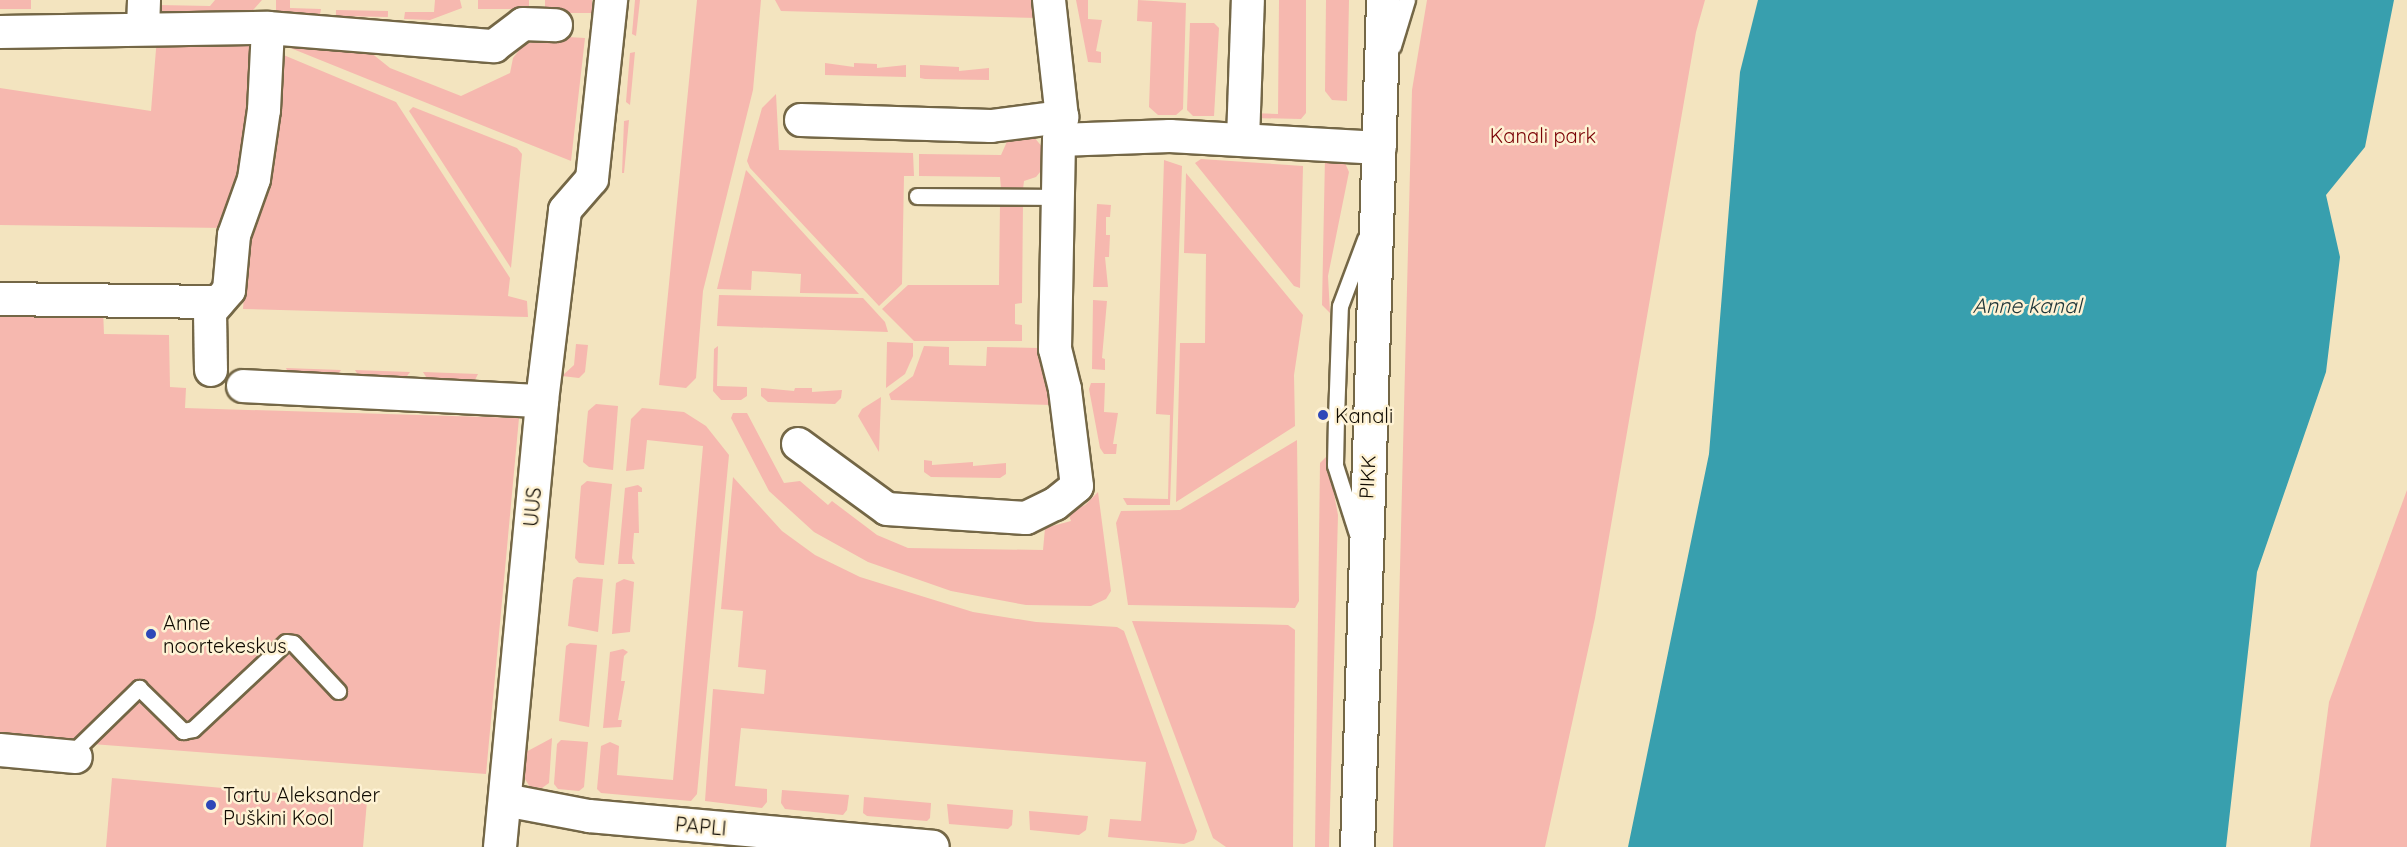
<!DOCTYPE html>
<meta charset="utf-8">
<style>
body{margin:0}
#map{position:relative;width:2407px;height:847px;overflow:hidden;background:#f3e4bf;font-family:Quicksand,sans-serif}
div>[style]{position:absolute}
.green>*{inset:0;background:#f6b8af;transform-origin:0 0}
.water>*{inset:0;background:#389fae}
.roads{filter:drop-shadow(2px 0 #746746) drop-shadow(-2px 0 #746746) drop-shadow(0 2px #746746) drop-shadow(0 -2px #746746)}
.service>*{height:15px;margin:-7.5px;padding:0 7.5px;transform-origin:7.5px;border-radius:7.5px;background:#fff}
.minor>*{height:32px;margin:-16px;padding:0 16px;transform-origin:16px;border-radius:16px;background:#fff}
.tertiary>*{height:33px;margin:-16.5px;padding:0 16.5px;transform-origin:16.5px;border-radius:16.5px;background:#fff}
.dots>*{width:16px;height:16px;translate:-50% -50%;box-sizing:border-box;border:3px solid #fef2d4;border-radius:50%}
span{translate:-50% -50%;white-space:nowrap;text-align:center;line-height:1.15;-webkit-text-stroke:5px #fef2d4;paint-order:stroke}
.park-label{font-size:20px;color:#7a0104}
.poi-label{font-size:20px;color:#100b02}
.left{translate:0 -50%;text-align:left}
.street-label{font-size:20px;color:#100b02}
.water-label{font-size:21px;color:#20373a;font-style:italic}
</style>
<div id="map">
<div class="green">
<div style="left:0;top:0;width:31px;height:9px"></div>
<div style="clip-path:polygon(215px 0,262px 0,247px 17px,154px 11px,159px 5px,210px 6px)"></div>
<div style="clip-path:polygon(276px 0,290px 0,290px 8px,321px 9px,320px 15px,281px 17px,276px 10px)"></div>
<div style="clip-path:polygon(435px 0,460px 0,462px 8px,430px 20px,404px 19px,405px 12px,434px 12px)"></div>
<div style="left:478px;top:0;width:51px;height:9px"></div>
<div style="left:545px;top:0;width:47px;height:13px"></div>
<div style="clip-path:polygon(635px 0,640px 0,636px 36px,632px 34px)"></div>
<div style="clip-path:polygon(697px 0,761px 0,753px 90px,703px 291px,696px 378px,686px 388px,659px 385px)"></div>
<div style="clip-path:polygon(775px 0,1036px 0,1037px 18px,781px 11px)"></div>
<div style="clip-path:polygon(1076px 0,1088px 0,1088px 19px,1102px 20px,1096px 51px,1101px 52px,1101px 63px,1088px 62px)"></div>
<div style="clip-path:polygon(1138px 0,1186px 3px,1183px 109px,1176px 115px,1158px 115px,1149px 107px,1152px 22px,1137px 21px)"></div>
<div style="clip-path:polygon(1279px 0,1306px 0,1306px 113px,1301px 119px,1254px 118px,1253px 113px,1278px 114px)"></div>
<div style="clip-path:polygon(1326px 0,1349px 0,1347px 101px,1332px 100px,1325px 91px)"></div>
<div style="clip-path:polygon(1427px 0,1705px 0,1696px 32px,1595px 618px,1545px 847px,1393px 847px,1412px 90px)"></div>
<div style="left:336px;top:10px;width:52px;height:6px;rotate:1deg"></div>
<div style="clip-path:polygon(1190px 23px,1214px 23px,1219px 28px,1214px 116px,1193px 116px,1187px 110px)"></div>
<div style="clip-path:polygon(551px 36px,585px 38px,571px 161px,283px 45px,360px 44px,390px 68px,461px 96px,510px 73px,513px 58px,523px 45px)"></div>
<div style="clip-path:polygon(157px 37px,248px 39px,260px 67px,257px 115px,225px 228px,0 225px,0 88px,151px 111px)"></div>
<div style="clip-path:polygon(274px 51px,396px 102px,510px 278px,508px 296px,527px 301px,528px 317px,243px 309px,248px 242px)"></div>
<div style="clip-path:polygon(635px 52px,630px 105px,626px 102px,630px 53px)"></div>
<div style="clip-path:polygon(825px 63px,854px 67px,854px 63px,877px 64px,877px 68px,906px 65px,906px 77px,825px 75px)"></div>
<div style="clip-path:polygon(920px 65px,959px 67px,959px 71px,989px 68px,989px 80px,925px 79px,920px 78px)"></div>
<div style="clip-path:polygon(776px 94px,779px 150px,913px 153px,914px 176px,904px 176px,902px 284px,879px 306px,750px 168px,747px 161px,762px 108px)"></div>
<div style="clip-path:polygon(413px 107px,517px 148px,522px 154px,511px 268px,409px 111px)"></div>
<div style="clip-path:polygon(629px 120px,624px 173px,622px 173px,624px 121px)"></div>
<div style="clip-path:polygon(1033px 136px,1044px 149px,1045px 166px,1036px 177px,1024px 181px,1023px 189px,1001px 189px,1000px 177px,919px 176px,919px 154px,1001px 155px,1009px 137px)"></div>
<div style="clip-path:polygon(1325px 157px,1345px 163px,1349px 172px,1328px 276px,1330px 313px,1322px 305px)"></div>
<div style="clip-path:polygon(1201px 159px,1303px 166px,1300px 288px,1294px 286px,1195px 163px)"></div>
<div style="clip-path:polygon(1164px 160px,1182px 166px,1170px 505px,1127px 505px,1123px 498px,1168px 499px,1170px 415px,1156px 414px)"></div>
<div style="clip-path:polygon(746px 170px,747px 171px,859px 294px,800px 293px,801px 274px,752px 271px,751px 290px,717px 289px)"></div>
<div style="clip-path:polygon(1186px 173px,1303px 315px,1294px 375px,1295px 426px,1176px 502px,1180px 343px,1205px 343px,1206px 254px,1184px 253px)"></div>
<div style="clip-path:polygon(1000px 203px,1023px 203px,1022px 303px,1015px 304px,1015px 324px,1022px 325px,1022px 341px,914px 341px,882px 309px,908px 285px,999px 285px)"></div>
<div style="clip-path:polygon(1097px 204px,1111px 205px,1110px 217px,1106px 217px,1106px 235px,1110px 235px,1109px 257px,1105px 257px,1108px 287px,1093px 287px)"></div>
<div style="clip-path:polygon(719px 295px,863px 298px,885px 322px,888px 332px,717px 326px)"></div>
<div style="clip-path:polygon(1093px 300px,1107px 301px,1102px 358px,1105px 359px,1105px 370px,1092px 369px)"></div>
<div style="clip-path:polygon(0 308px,103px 309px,104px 334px,169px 335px,170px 387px,186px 388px,185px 408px,519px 418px,486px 774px,0 737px)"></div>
<div style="clip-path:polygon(887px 342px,913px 343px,913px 356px,905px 374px,886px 388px)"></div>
<div style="clip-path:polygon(576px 344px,588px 345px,585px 372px,579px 378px,562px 376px,574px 365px)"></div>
<div style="clip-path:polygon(718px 346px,717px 386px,747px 387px,747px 396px,741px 400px,721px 400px,713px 391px,714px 349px)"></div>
<div style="clip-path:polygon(924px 346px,949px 347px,949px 365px,986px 366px,987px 347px,1038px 348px,1052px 393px,1051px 405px,891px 400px,889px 394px,913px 376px)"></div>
<div style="clip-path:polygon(286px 368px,341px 370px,336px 377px,290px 376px)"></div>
<div style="clip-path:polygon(355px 370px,410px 372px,405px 379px,360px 378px)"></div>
<div style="clip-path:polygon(423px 372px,478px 374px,474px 382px,428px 380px)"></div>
<div style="clip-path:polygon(1091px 383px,1105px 383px,1104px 412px,1118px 413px,1113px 444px,1117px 444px,1116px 454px,1104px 454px,1100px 448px,1089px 389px)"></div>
<div style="clip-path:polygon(761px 388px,794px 391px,795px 388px,812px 388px,812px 392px,842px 390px,841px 398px,835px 404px,768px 402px,761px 396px)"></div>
<div style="clip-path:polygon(881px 397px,879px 452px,858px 416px,862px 409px)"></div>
<div style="clip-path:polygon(596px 404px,618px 406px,613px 470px,589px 467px,583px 462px,588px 411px)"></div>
<div style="clip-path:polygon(642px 408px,684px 412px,706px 426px,729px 455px,697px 794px,691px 801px,601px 793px,597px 789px,601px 746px,610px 742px,619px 746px,617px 775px,673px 780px,703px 446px,647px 440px,644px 469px,626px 471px,631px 419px)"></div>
<div style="clip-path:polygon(733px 413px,747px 413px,784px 483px,800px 481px,828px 505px,832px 501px,877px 535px,908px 548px,1043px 550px,1045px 528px,1071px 521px,1068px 513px,1085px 505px,1098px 492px,1111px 591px,1106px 599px,1091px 606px,1026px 605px,951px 591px,868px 562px,814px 532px,769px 491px,731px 418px)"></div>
<div style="clip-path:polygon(1297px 440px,1299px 601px,1295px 608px,1128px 605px,1116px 523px,1121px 511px,1180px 510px)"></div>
<div style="clip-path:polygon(1327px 456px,1338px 515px,1329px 847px,1315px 847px,1320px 463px)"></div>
<div style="clip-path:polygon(924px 460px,932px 461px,932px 465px,973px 462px,973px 466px,1006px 463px,1006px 474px,1000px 478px,931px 477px,924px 472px)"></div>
<div style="clip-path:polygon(733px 477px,782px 531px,815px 555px,860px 577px,973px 612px,1036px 622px,1117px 627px,1124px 631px,1197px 831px,1194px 840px,1184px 844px,1108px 837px,1110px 819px,1141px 821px,1146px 762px,741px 728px,735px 786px,767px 789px,767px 802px,762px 808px,705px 801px,713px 689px,764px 694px,766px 670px,738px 667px,743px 611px,721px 609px)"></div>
<div style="clip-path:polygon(587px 481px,612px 484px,604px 565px,579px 563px,575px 558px,581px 486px)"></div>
<div style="clip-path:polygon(638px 485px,642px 488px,642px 492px,638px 492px,639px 533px,634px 533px,632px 558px,635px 564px,618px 564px,625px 488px)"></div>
<div style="clip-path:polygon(2407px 490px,2407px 847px,2310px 847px,2329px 702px)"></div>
<div style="clip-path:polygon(577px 577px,603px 579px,598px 632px,568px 626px,573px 580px)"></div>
<div style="clip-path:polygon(624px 579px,634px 582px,630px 632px,612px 634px,616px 583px)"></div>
<div style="clip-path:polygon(1132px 621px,1288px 625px,1295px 630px,1293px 847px,1226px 847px,1213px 838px)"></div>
<div style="clip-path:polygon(570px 643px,597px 645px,589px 727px,559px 721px,566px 646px)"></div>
<div style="clip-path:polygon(623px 649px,628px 652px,624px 656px,621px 681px,625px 681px,618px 720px,622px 720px,621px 727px,603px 728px,610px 652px)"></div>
<div style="clip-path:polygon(552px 738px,549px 783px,542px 788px,530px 787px,523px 776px,524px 753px)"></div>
<div style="clip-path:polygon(561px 740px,588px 742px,584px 787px,579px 791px,558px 789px,554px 784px,557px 744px)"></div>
<div style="clip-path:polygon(112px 778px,367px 801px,363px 847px,106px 847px)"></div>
<div style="clip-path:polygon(782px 790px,849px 795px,847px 810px,843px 815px,785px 809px,781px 803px)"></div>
<div style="clip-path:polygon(864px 797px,931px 803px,930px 818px,927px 821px,867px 816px,863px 813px)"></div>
<div style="clip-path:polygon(947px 804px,1013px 810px,1012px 825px,1008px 829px,949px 824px)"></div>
<div style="clip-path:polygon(1029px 811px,1088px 816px,1086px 830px,1079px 835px,1030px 830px)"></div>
</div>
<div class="water">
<div style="clip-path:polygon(1758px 0,2394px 0,2365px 147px,2326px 195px,2340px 257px,2326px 372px,2257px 572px,2226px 847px,1628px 847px,1709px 454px,1740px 72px)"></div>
</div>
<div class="roads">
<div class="service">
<div style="left:1393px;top:46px;width:48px;rotate:-73.1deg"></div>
<div style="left:917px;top:196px;width:141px;rotate:0.4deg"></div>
<div style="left:1357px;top:534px;width:72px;rotate:-107.7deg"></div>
<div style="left:1335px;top:465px;width:47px;rotate:-88.8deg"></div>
<div style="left:1336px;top:418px;width:112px;rotate:-88deg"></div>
<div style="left:1340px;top:306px;width:72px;rotate:-69.5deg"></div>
<div style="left:69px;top:756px;width:98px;rotate:-44.2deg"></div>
<div style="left:139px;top:688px;width:62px;rotate:44.3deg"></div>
<div style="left:183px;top:731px;width:10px;rotate:-11deg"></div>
<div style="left:193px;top:729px;width:127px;rotate:-43.1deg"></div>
<div style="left:286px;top:642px;width:7px;rotate:8deg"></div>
<div style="left:293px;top:643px;width:66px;rotate:46.8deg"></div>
</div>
<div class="minor">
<div style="left:1049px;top:0;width:118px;rotate:83.7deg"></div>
<div style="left:1062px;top:117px;width:23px;rotate:97deg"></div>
<div style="left:1059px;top:140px;width:111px;rotate:-2.1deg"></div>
<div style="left:1170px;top:136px;width:210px;rotate:3.3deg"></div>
<div style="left:143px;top:29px;width:29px;rotate:-88deg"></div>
<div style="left:0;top:32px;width:268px;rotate:-0.9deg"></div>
<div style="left:268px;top:28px;width:227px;rotate:4.6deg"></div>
<div style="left:494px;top:46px;width:36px;rotate:-37deg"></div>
<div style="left:523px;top:24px;width:33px;rotate:2deg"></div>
<div style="left:801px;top:120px;width:190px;rotate:1.8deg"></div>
<div style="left:991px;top:126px;width:72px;rotate:-7.2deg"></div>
<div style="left:1243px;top:140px;width:140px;rotate:-88deg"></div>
<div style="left:0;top:299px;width:218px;rotate:0.8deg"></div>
<div style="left:211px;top:370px;width:58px;rotate:-91deg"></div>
<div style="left:210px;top:312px;width:29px;rotate:-49deg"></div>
<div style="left:229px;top:290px;width:55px;rotate:-84.8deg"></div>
<div style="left:234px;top:235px;width:59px;rotate:-70.3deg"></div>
<div style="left:254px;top:179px;width:70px;rotate:-81.8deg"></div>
<div style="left:264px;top:110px;width:82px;rotate:-87.2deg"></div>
<div style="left:243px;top:386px;width:299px;rotate:2.9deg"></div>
<div style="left:798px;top:444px;width:110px;rotate:36.1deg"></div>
<div style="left:887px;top:509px;width:139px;rotate:3.7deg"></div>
<div style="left:1026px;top:518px;width:32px;rotate:-26deg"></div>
<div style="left:1055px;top:504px;width:28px;rotate:-39deg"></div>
<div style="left:1077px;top:486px;width:98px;rotate:-97.1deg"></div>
<div style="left:1065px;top:389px;width:41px;rotate:-104deg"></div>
<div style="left:1055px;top:349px;width:209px;rotate:-88.9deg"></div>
<div style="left:0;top:750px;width:76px;rotate:5.3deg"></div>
<div style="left:505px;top:800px;width:86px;rotate:10.8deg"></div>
<div style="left:589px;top:816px;width:345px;rotate:5.1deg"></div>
<div style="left:500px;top:847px;width:448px;rotate:-84.6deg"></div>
<div style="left:542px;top:401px;width:192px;rotate:-83.1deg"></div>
<div style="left:565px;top:210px;width:41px;rotate:-48.9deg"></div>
<div style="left:592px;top:179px;width:180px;rotate:-83.9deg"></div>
</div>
<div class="tertiary">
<div style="left:1357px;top:847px;width:847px;rotate:-88.24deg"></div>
</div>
</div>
<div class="dots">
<div style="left:1323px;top:415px;background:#2e47b8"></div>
<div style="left:151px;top:634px;background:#2e47b8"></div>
<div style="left:211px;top:805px;background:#2e47b8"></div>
</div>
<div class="park-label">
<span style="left:1543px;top:135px">Kanali park</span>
</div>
<div class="poi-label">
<span class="left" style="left:1335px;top:415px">Kanali</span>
<span class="left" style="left:163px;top:634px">Anne<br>noortekeskus</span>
<span class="left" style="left:223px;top:806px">Tartu Aleksander<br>Puškini Kool</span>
</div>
<div class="street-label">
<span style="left:1367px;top:477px;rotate:-87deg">PIKK</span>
<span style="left:532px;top:507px;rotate:-85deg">UUS</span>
<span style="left:701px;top:826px;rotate:5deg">PAPLI</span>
</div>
<div class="water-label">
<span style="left:2027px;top:305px">Anne kanal</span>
</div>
</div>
